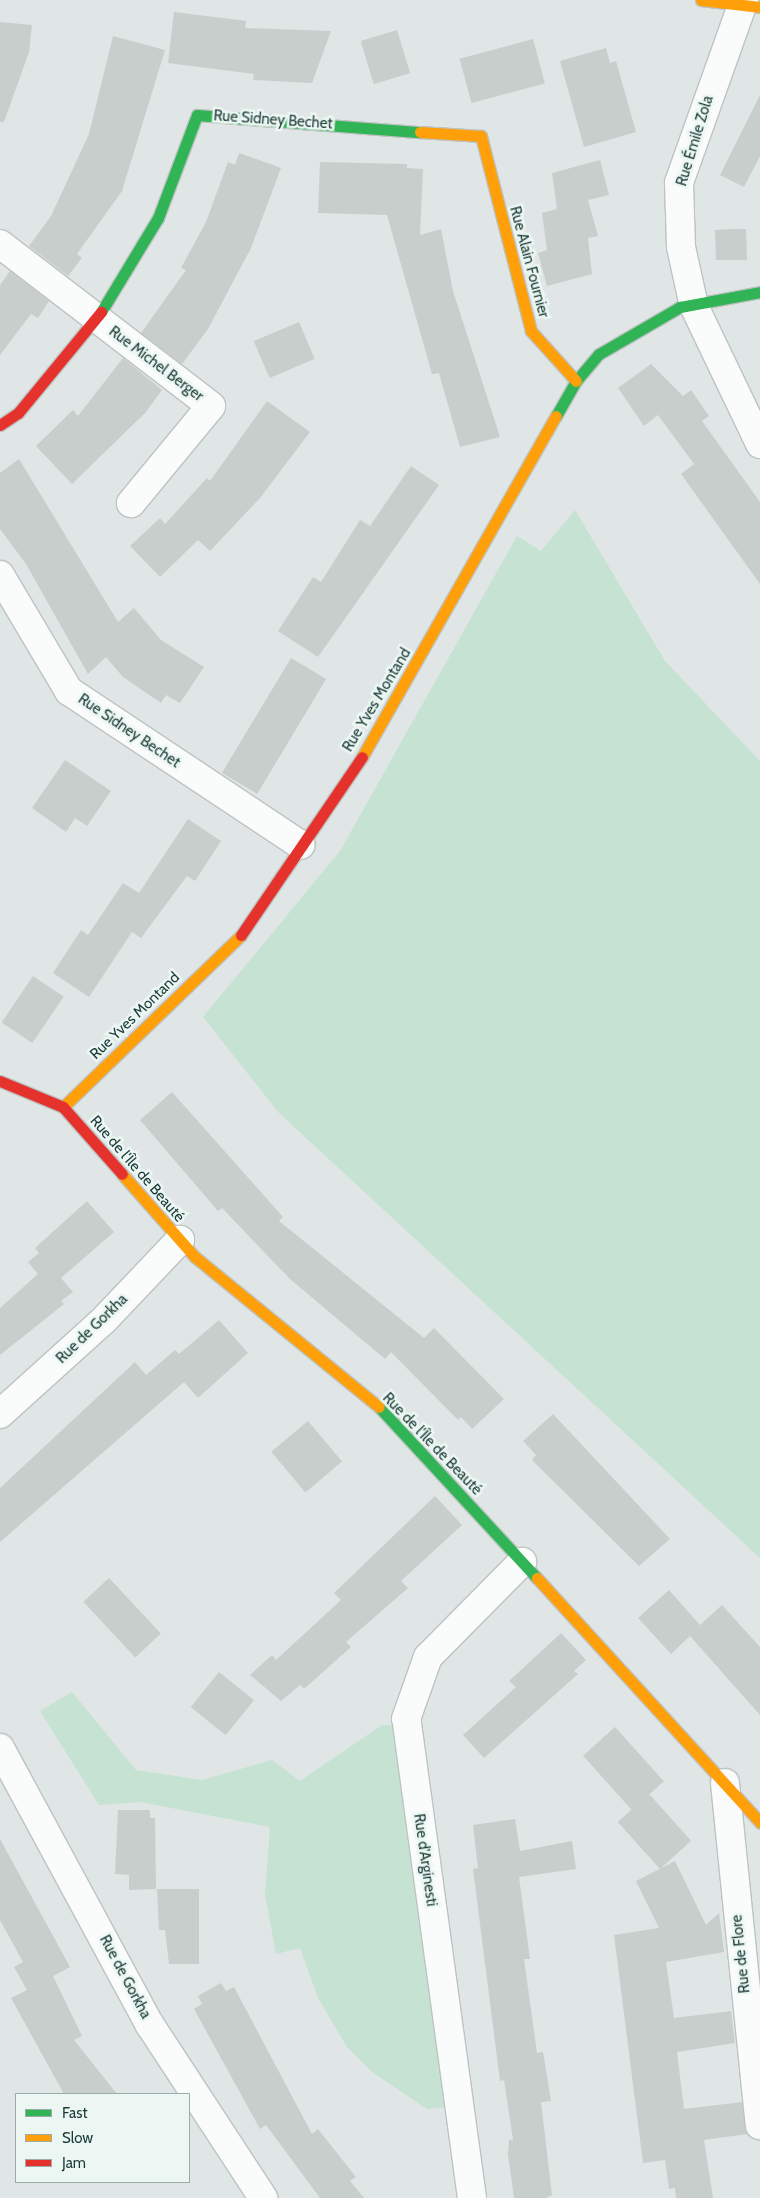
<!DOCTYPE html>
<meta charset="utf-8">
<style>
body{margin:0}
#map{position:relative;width:760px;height:2198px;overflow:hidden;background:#e0e6e5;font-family:Cabin,sans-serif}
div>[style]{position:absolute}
.green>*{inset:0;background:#c6e2d3}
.building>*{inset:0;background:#c7cecb;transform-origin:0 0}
.roads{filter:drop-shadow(1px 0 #bdc3c2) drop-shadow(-1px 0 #bdc3c2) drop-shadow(0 1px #bdc3c2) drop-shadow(0 -1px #bdc3c2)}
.street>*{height:28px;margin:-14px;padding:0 14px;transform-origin:14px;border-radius:14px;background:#fafbfb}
.fast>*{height:11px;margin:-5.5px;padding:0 5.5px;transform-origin:5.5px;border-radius:5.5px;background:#30b455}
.slow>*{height:11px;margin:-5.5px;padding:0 5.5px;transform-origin:5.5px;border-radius:5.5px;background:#ff9f0a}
.jam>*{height:11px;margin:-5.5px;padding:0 5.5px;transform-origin:5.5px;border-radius:5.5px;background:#e5322d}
span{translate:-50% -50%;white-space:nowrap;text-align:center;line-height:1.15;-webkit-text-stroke:5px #ecf7f3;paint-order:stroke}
.street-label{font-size:15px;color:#1c3b37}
.legend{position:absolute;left:15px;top:2093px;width:175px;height:90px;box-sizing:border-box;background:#ecf7f3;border:1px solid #99aca8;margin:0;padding:6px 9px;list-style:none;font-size:15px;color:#1c3b37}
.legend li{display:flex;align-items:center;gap:10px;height:25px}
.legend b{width:25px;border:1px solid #99aca8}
</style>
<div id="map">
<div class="green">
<div style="clip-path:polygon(575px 510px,665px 661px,760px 761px,760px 1558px,279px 1113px,203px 1017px,340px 851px,517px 536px,541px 551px)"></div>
<div style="clip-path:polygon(72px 1692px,136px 1770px,202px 1780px,272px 1760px,300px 1781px,382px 1725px,399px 1725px,448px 2107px,427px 2109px,372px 2072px,347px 2047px,318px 1998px,300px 1948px,276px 1954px,265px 1894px,270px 1827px,140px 1802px,99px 1805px,40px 1711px)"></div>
</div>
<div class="building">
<div style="clip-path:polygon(174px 12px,246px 21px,245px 28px,331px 31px,312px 83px,253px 80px,254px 74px,168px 63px)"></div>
<div style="clip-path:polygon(0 22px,32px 25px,29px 52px,4px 122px,0 122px)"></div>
<div style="left:397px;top:30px;width:45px;height:38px;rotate:73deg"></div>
<div style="clip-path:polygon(113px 36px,165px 50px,122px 191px,77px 254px,82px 258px,68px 276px,29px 246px,51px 216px,89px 134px)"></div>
<div style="left:533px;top:39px;width:46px;height:76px;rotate:75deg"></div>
<div style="clip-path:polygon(606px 48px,610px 63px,616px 61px,636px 132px,584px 147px,560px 61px)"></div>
<div style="clip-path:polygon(760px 95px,760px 156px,744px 187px,720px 175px)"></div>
<div style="clip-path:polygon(239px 153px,281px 168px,251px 248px,208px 329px,182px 364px,141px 333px,186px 270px,181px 268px,206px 222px,228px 162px,235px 165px)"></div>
<div style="clip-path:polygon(600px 160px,609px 195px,588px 200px,598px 236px,588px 238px,592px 274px,547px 286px,538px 253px,547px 250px,542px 213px,557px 209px,552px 173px)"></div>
<div style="clip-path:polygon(320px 162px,407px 164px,407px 168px,423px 169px,420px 235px,441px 229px,453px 291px,500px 437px,460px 447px,439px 373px,432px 374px,387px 215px,318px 213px)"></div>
<div style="clip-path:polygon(732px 229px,746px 229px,747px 260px,716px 260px,715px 230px)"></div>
<div style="clip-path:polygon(10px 271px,49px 301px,38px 318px,31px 314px,0 355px,0 285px)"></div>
<div style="left:299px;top:322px;width:40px;height:49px;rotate:67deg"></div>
<div style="clip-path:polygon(123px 358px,162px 390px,145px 413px,72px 484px,36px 446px,73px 410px,78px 416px)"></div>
<div style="clip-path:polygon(651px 364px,683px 396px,691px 390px,709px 416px,702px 421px,760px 502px,760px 584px,681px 474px,694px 464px,658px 415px,644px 426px,618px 388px)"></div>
<div style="clip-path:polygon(267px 401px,310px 432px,260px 498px,210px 551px,198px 540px,160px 577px,130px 546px,160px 518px,165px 524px,207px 478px,210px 481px)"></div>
<div style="clip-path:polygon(19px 459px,118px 622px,134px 608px,161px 640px,204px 667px,180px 703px,166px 695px,161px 703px,123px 677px,106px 657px,88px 674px,26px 564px,0 529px,0 473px)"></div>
<div style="clip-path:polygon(411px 466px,439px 485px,318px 657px,278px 631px,313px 577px,321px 582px,360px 520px,370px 526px)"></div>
<div style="left:291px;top:658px;width:41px;height:134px;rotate:31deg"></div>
<div style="clip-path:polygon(65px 760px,111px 791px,87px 826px,75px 818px,66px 832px,32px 808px)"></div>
<div style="clip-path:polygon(188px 819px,221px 841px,195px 881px,187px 876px,141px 938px,132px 932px,89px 997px,53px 973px,81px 930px,88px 935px,123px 883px,139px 893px)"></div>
<div style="left:33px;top:976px;width:37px;height:56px;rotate:34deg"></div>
<div style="clip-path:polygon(172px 1092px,283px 1217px,279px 1221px,424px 1338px,434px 1328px,504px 1399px,472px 1429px,461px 1417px,458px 1420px,391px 1352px,385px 1359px,290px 1279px,222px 1208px,218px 1211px,140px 1120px)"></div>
<div style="clip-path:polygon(87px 1201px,114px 1232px,61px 1278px,73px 1292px,61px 1301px,64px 1304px,0 1355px,0 1308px,38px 1274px,28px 1262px,39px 1253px,35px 1248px)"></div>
<div style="clip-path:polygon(219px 1320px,248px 1353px,198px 1398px,184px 1382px,0 1542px,0 1488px,135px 1362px,146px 1375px,175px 1350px,179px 1354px)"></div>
<div style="clip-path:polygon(553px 1414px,670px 1539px,639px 1566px,532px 1460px,536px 1455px,523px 1441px)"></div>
<div style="left:308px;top:1421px;width:53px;height:48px;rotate:50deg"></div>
<div style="clip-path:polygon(435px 1496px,462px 1525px,401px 1581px,408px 1588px,346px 1642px,351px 1647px,304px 1689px,300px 1685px,281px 1701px,250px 1675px,272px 1655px,276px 1660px,341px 1600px,334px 1593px)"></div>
<div style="left:109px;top:1578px;width:76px;height:35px;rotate:47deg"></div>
<div style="clip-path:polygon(669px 1590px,700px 1625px,722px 1605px,760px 1647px,760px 1715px,690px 1636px,671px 1654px,638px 1618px)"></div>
<div style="clip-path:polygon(561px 1633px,586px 1660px,574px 1671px,578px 1674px,484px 1758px,463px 1735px,516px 1687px,509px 1681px)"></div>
<div style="left:219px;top:1672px;width:45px;height:45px;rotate:39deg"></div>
<div style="left:615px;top:1727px;width:73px;height:43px;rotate:48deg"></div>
<div style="left:649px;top:1794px;width:63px;height:42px;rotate:48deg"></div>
<div style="clip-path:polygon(118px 1810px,150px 1810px,150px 1818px,155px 1818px,156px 1889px,129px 1890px,129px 1875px,115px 1874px)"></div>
<div style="clip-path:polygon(515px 1819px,520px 1851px,572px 1841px,576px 1869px,519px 1877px,530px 1959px,524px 1959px,537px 2053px,543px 2052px,551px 2101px,541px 2102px,552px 2195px,546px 2198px,514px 2198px,508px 2155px,509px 2140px,513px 2140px,504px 2080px,500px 2081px,473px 1869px,478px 1868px,473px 1825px)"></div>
<div style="clip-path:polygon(0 1839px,70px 1967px,53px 1976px,82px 2036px,74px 2040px,117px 2094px,64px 2094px,11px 1998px,27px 1990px,14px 1967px,23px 1962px,0 1920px)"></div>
<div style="clip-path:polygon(675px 1861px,706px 1925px,719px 1913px,724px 1952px,666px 1962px,674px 2018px,731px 2011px,735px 2043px,677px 2052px,684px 2109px,742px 2102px,747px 2134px,704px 2140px,713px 2198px,676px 2198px,675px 2188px,669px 2189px,665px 2160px,643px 2163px,614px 1935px,659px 1928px,636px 1881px)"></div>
<div style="clip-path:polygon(157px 1889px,199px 1889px,199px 1964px,169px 1964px,165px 1930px,159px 1930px)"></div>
<div style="clip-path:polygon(221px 1983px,226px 1991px,234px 1987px,312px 2134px,318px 2129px,356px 2177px,350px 2181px,364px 2198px,320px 2198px,266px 2125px,260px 2129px,194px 2009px,202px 2004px,198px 1996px)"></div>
</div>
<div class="roads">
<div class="street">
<div style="left:744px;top:0;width:194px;rotate:109.6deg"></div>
<div style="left:679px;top:183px;width:64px;rotate:88.2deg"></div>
<div style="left:681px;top:247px;width:60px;rotate:77.6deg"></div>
<div style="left:694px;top:306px;width:153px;rotate:64.4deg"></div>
<div style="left:0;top:244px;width:266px;rotate:37.5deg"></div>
<div style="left:211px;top:406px;width:126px;rotate:129.5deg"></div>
<div style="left:0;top:575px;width:135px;rotate:59.3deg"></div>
<div style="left:69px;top:691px;width:278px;rotate:33.6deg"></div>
<div style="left:0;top:1414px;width:139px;rotate:-42.1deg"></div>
<div style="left:103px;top:1321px;width:112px;rotate:-46.5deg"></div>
<div style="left:0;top:1748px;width:315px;rotate:61.6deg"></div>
<div style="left:150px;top:2025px;width:207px;rotate:56.8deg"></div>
<div style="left:725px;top:1783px;width:344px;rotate:84.2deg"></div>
<div style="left:472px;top:2198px;width:484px;rotate:-97.8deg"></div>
<div style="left:406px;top:1719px;width:66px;rotate:-70.5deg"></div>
<div style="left:428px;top:1657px;width:134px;rotate:-45.3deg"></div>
</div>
<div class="fast">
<div style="left:101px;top:312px;width:110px;rotate:-58.8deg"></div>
<div style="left:158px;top:218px;width:110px;rotate:-69.3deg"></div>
<div style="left:197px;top:115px;width:224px;rotate:4.4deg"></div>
<div style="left:556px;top:416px;width:40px;rotate:-60.3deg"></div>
<div style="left:576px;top:381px;width:35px;rotate:-50deg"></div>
<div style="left:599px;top:354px;width:94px;rotate:-30.1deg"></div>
<div style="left:680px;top:307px;width:81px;rotate:-10.6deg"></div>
<div style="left:379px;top:1407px;width:233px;rotate:47.3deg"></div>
</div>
<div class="slow">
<div style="left:701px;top:0;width:59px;rotate:6.8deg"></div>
<div style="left:420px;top:132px;width:61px;rotate:3.8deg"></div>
<div style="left:481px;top:136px;width:201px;rotate:75.6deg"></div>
<div style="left:531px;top:331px;width:67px;rotate:48deg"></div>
<div style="left:362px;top:757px;width:392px;rotate:-60.4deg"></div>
<div style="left:63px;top:1107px;width:248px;rotate:-44deg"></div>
<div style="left:122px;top:1174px;width:111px;rotate:48.7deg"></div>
<div style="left:195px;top:1257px;width:237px;rotate:39.2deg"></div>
<div style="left:537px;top:1578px;width:331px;rotate:47.6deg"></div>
</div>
<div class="jam">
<div style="left:0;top:425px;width:22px;rotate:-34deg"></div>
<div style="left:18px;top:413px;width:131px;rotate:-50.6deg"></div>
<div style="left:241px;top:935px;width:215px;rotate:-55.8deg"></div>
<div style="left:0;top:1081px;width:68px;rotate:22.4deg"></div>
<div style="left:63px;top:1107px;width:89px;rotate:48.6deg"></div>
</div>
</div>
<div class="street-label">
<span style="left:273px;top:120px;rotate:4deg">Rue Sidney Bechet</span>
<span style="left:695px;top:141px;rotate:-73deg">Rue Émile Zola</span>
<span style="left:529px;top:262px;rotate:75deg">Rue Alain Fournier</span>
<span style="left:156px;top:364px;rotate:37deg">Rue Michel Berger</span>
<span style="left:377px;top:700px;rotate:-59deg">Rue Yves Montand</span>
<span style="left:129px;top:731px;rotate:34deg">Rue Sidney Bechet</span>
<span style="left:135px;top:1016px;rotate:-44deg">Rue Yves Montand</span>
<span style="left:137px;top:1169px;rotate:49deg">Rue de l'Île de Beauté</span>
<span style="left:92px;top:1329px;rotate:-44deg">Rue de Gorkha</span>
<span style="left:432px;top:1444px;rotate:46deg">Rue de l'Île de Beauté</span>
<span style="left:425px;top:1860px;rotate:82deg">Rue d'Arginesti</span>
<span style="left:741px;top:1954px;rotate:-96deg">Rue de Flore</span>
<span style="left:125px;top:1977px;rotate:62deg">Rue de Gorkha</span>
</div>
<ul class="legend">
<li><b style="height:6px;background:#30b455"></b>Fast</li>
<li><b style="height:6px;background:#ff9f0a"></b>Slow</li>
<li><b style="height:6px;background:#e5322d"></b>Jam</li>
</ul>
</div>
